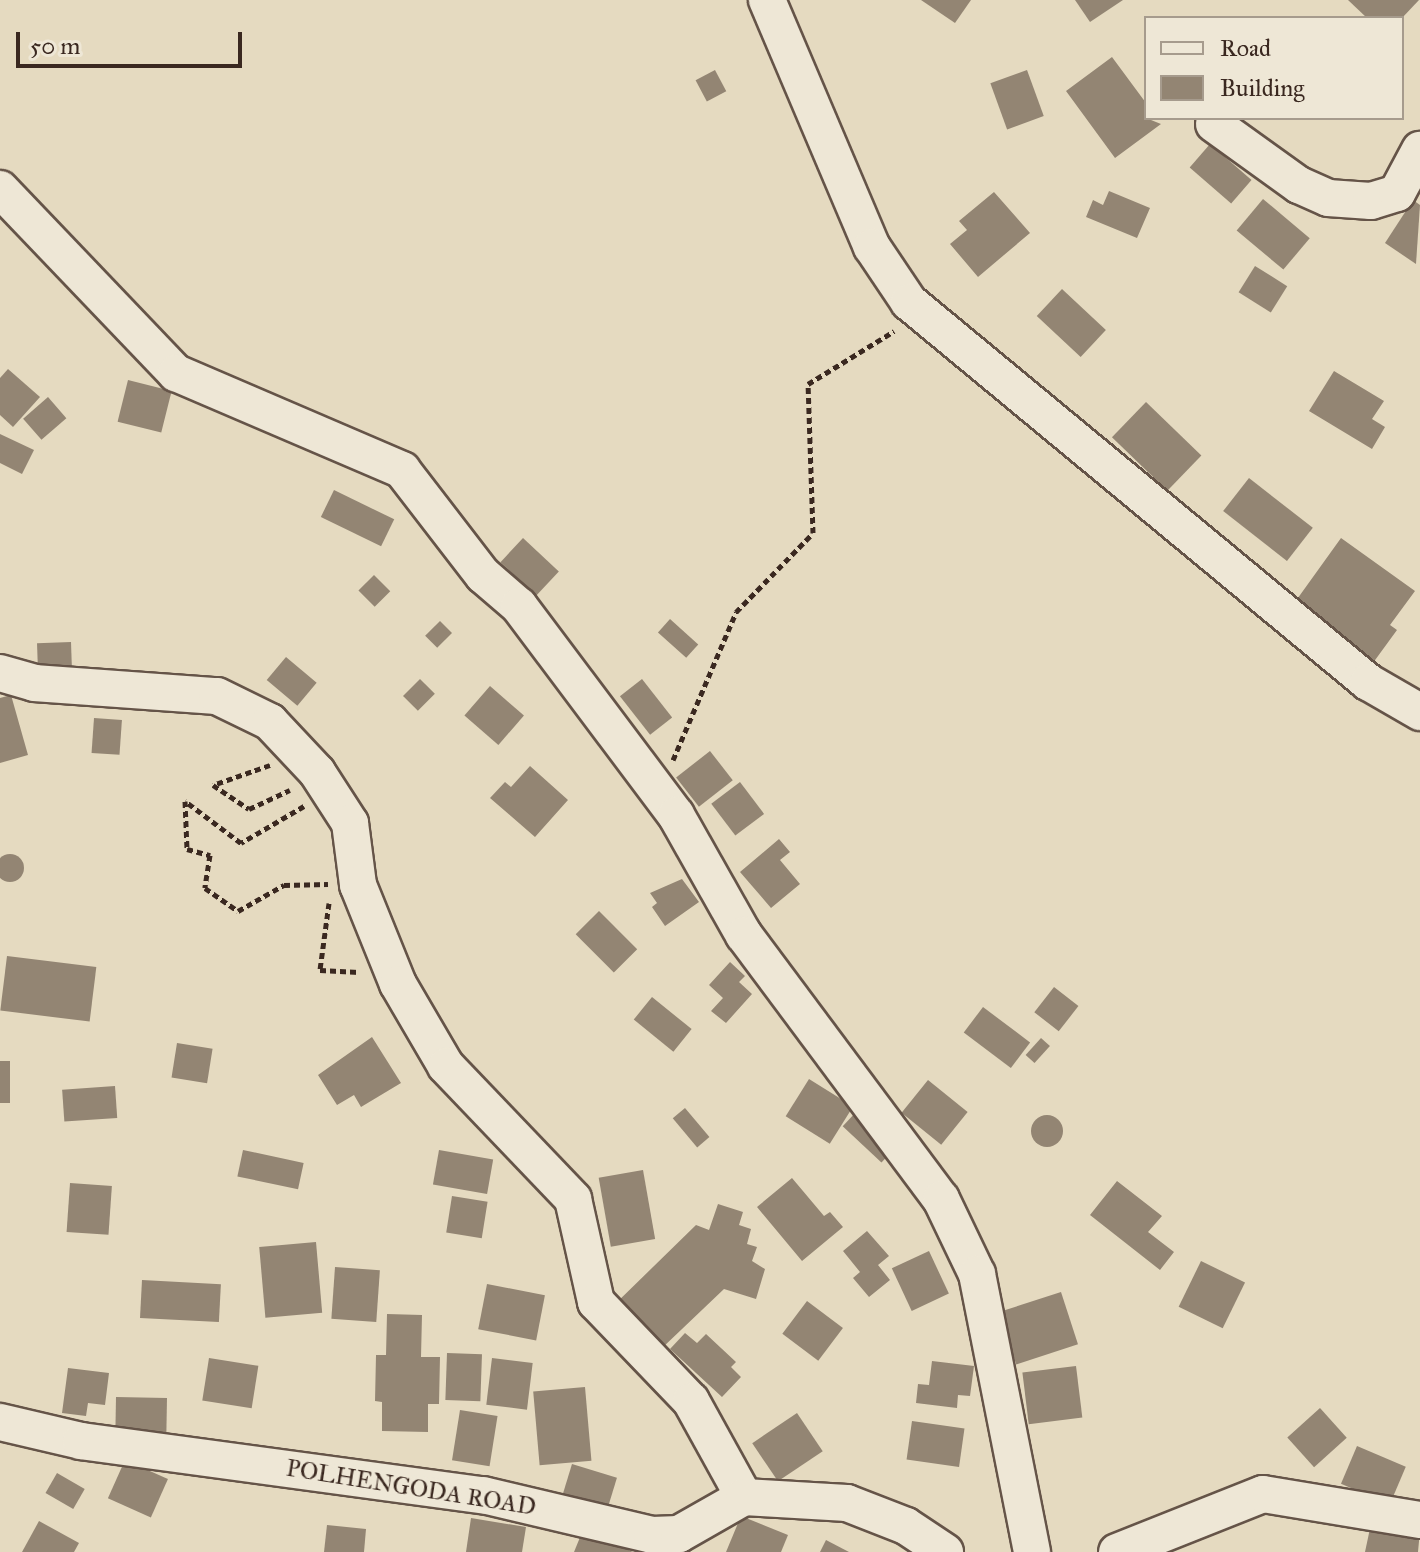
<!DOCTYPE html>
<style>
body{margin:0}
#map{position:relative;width:1420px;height:1552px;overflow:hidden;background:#e5dac0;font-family:"IM FELL Great Primer",serif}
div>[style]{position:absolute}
.building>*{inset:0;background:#938573;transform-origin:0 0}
.round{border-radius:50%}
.path>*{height:5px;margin-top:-2.5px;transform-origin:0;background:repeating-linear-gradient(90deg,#3a2820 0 6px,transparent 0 10px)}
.roads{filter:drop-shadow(2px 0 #655448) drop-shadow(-2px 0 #655448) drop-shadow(0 2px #655448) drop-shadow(0 -2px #655448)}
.minor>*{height:36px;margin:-18px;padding:0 18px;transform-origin:18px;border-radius:18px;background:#eee7d6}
span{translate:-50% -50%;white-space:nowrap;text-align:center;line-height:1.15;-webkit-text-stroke:7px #eee7d6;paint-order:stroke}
.street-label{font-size:24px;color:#3a2820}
.legend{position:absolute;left:1144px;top:16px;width:260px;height:104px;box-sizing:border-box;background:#eee7d6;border:2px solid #a69b8d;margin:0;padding:10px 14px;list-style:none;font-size:24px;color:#3a2820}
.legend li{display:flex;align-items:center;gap:16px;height:40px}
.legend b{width:40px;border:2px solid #a69b8d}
.scale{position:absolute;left:16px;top:32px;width:226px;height:36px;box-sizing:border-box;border:4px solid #3a2820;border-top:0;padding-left:10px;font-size:24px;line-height:28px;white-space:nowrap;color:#3a2820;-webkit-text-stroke:6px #eee7d6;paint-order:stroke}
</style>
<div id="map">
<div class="building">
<div style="clip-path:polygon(921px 0,971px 0,955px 23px)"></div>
<div style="clip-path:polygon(1075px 0,1123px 0,1090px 22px)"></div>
<div style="clip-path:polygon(1348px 0,1419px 0,1402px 18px,1367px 18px)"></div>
<div style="clip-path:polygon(1112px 57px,1146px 103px,1146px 118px,1161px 124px,1115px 158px,1066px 91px)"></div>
<div style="left:715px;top:70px;width:24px;height:22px;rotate:62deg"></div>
<div style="left:1027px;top:70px;width:49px;height:39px;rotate:70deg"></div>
<div style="left:1210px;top:144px;width:55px;height:31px;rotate:41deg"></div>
<div style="clip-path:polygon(1109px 191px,1150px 208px,1137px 238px,1086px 217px,1093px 200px,1103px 205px)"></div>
<div style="clip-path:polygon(994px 192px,1030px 233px,978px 277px,950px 244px,967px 230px,959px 221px)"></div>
<div style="left:1263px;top:199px;width:61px;height:41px;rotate:40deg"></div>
<div style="clip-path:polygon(1413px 200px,1420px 205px,1416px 264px,1385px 243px)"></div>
<div style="left:1255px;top:266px;width:38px;height:31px;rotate:32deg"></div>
<div style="left:1062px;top:289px;width:60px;height:37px;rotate:43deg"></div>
<div style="clip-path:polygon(8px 369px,40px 397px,13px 427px,0 415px,0 378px)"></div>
<div style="clip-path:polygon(1334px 371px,1384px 401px,1372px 419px,1385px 427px,1372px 449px,1309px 411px)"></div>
<div style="left:128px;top:380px;width:45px;height:43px;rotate:14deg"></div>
<div style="left:48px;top:397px;width:28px;height:33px;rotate:49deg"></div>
<div style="left:1146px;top:402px;width:77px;height:49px;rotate:44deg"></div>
<div style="clip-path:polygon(0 434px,34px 450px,22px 474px,0 463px)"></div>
<div style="left:1249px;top:478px;width:81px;height:42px;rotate:38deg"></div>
<div style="left:334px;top:490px;width:67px;height:30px;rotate:26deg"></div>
<div style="left:523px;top:538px;width:49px;height:33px;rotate:43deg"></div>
<div style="clip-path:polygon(1341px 538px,1415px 591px,1390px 625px,1397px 630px,1370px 667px,1290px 609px)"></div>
<div style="left:374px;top:575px;width:23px;height:22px;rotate:45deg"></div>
<div style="left:670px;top:619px;width:38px;height:18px;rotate:42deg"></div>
<div style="left:440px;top:621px;width:17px;height:21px;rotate:45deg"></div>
<div style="left:71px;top:642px;width:25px;height:34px;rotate:88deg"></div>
<div style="left:286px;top:657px;width:40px;height:30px;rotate:40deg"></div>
<div style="left:420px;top:679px;width:21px;height:24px;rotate:45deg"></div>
<div style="left:642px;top:679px;width:49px;height:28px;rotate:52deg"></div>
<div style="left:490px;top:686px;width:45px;height:39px;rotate:41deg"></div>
<div style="clip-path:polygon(11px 695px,28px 755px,0 763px,0 698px)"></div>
<div style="left:94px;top:718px;width:28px;height:35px;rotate:4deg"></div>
<div style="left:710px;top:751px;width:37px;height:43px;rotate:52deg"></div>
<div style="clip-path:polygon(530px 766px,568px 800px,535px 837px,490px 798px,505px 782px,511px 787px)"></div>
<div style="left:740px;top:782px;width:40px;height:36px;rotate:53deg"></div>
<div style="clip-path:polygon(779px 839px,790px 852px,780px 860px,800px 884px,771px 908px,740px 872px)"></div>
<div class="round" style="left:-4px;top:854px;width:28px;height:28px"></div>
<div style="clip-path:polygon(682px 879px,699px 902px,665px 926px,652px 907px,657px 903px,650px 893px)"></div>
<div style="left:599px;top:911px;width:54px;height:33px;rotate:45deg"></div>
<div style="left:7px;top:956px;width:90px;height:55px;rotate:7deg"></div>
<div style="clip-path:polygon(730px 962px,745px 976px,739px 982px,752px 994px,726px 1023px,711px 1011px,723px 998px,709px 985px)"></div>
<div style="left:1054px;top:987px;width:31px;height:32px;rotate:38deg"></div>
<div style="left:652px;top:997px;width:51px;height:29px;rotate:39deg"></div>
<div style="left:983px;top:1007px;width:59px;height:32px;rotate:37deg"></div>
<div style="clip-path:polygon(372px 1037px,401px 1083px,361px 1107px,354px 1095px,337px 1105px,318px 1075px)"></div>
<div style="left:1041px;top:1038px;width:12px;height:23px;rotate:42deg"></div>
<div style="left:177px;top:1043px;width:36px;height:35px;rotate:9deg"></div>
<div style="left:0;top:1061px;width:10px;height:42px"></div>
<div style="left:809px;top:1079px;width:52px;height:44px;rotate:32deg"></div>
<div style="left:928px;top:1080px;width:51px;height:42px;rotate:39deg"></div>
<div style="left:115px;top:1086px;width:32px;height:53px;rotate:86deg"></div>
<div style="left:685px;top:1108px;width:38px;height:16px;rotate:50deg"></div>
<div style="left:857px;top:1111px;width:53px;height:21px;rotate:43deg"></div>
<div class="round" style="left:1031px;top:1115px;width:32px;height:32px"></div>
<div style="left:243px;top:1150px;width:62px;height:27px;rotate:12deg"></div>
<div style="left:439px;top:1150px;width:55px;height:35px;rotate:10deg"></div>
<div style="left:643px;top:1170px;width:70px;height:45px;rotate:80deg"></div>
<div style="clip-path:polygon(792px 1178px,824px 1216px,830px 1212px,843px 1227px,802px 1261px,757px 1207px)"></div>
<div style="clip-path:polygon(1117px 1181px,1162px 1216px,1148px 1232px,1174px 1252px,1160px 1270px,1090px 1215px)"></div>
<div style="left:70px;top:1183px;width:42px;height:49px;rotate:4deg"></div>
<div style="left:452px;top:1196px;width:36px;height:37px;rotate:9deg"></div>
<div style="clip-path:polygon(718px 1204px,743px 1212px,739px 1225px,751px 1229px,747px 1244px,757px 1247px,752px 1261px,765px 1269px,756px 1299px,724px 1289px,661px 1349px,610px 1309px,696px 1225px,709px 1230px)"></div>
<div style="clip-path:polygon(867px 1231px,889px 1256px,878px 1265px,890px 1280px,869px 1297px,853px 1278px,860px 1272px,843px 1251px)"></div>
<div style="left:316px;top:1242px;width:71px;height:57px;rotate:85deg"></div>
<div style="left:929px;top:1251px;width:47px;height:41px;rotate:65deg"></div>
<div style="left:1201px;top:1261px;width:49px;height:51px;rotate:26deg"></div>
<div style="left:335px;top:1267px;width:45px;height:52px;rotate:4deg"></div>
<div style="left:142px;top:1280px;width:79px;height:38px;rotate:3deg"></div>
<div style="left:487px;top:1284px;width:59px;height:46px;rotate:11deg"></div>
<div style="left:1061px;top:1292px;width:55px;height:65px;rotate:72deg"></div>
<div style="left:807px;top:1301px;width:45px;height:41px;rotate:37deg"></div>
<div style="clip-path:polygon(387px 1314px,422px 1315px,421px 1357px,440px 1357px,439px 1404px,428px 1404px,428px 1432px,382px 1431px,382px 1402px,375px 1401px,376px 1355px,386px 1355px)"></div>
<div style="clip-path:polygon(685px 1333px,697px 1343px,706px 1334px,736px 1362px,731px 1367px,741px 1377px,722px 1397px,670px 1349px)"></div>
<div style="left:447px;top:1353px;width:35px;height:47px;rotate:2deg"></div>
<div style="left:209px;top:1358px;width:50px;height:43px;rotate:9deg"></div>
<div style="left:492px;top:1358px;width:41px;height:47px;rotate:7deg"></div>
<div style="clip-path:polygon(932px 1361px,974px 1366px,970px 1396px,958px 1395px,957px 1408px,916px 1403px,918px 1384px,929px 1385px)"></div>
<div style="left:1076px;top:1366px;width:52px;height:54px;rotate:83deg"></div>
<div style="clip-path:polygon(68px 1368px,109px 1373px,105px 1405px,88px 1403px,86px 1416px,62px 1413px)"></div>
<div style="left:585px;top:1387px;width:74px;height:52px;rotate:85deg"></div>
<div style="left:116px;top:1397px;width:51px;height:43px;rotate:1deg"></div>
<div style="left:1320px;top:1408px;width:40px;height:44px;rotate:48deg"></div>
<div style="left:460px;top:1410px;width:38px;height:51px;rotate:9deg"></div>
<div style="left:797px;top:1413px;width:46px;height:54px;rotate:56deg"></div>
<div style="left:912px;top:1421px;width:53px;height:39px;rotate:8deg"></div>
<div style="left:1357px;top:1446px;width:53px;height:41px;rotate:23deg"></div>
<div style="left:125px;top:1460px;width:47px;height:42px;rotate:24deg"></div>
<div style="left:572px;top:1464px;width:47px;height:35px;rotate:17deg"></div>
<div style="left:57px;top:1473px;width:32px;height:23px;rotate:30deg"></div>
<div style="clip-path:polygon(741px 1516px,788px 1535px,781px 1552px,726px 1552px)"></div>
<div style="clip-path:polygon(471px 1518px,526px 1527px,522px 1552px,466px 1552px)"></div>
<div style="clip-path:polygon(1372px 1519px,1420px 1530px,1418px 1552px,1365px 1552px)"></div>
<div style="clip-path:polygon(39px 1521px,79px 1543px,74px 1552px,22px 1552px)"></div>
<div style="clip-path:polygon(327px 1525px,366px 1529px,364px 1552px,324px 1552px)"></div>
<div style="clip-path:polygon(583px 1530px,633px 1552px,574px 1552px)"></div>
<div style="clip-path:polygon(826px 1540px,849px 1552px,820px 1552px)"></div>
</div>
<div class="path">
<div style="left:673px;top:760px;width:161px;rotate:-66.9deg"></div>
<div style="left:736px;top:612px;width:110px;rotate:-45.7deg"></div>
<div style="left:813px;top:533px;width:149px;rotate:-91.9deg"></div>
<div style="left:808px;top:384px;width:101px;rotate:-31.6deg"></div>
<div style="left:270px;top:765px;width:60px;rotate:160.7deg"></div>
<div style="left:213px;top:785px;width:43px;rotate:33.7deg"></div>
<div style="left:249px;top:809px;width:45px;rotate:-24.9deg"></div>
<div style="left:304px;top:806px;width:73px;rotate:149.6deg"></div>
<div style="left:241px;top:843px;width:70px;rotate:-143.1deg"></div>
<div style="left:185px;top:801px;width:48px;rotate:87.6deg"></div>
<div style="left:187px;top:849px;width:24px;rotate:15deg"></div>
<div style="left:210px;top:855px;width:33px;rotate:99deg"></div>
<div style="left:205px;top:888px;width:40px;rotate:34.9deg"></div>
<div style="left:238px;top:911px;width:53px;rotate:-29.5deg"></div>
<div style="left:284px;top:885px;width:44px;rotate:-1.3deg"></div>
<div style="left:329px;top:903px;width:68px;rotate:97.7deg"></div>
<div style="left:320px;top:970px;width:39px;rotate:3deg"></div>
</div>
<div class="roads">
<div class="minor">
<div style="left:767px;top:0;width:268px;rotate:67deg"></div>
<div style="left:872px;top:247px;width:66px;rotate:56.1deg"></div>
<div style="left:909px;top:302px;width:596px;rotate:39.62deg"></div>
<div style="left:1368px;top:682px;width:60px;rotate:30deg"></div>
<div style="left:1214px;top:124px;width:105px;rotate:35.7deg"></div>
<div style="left:1299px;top:185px;width:32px;rotate:24deg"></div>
<div style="left:1328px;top:198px;width:43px;rotate:4deg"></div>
<div style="left:1371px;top:201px;width:27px;rotate:-17deg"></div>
<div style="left:1397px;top:193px;width:49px;rotate:-61.9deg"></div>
<div style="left:0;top:189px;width:255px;rotate:46.3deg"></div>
<div style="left:176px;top:373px;width:246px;rotate:23.2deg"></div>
<div style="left:402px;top:470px;width:133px;rotate:52.4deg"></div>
<div style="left:483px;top:575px;width:48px;rotate:40.7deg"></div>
<div style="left:519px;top:606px;width:261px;rotate:53.1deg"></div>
<div style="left:676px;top:815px;width:138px;rotate:60.5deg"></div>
<div style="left:744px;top:935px;width:329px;rotate:53.3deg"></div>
<div style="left:941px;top:1199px;width:83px;rotate:64.4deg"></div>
<div style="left:977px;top:1274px;width:283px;rotate:78.8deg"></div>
<div style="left:0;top:673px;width:35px;rotate:16deg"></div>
<div style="left:34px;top:683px;width:183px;rotate:4.1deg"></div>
<div style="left:217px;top:696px;width:59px;rotate:26.1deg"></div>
<div style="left:270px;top:722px;width:69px;rotate:46.8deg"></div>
<div style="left:317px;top:772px;width:61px;rotate:57.1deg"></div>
<div style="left:350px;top:823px;width:63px;rotate:82.6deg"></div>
<div style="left:358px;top:885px;width:107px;rotate:68deg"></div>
<div style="left:398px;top:984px;width:95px;rotate:59.7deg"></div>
<div style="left:446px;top:1066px;width:184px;rotate:46.3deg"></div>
<div style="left:573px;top:1199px;width:106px;rotate:77.4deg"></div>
<div style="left:596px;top:1302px;width:137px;rotate:46.2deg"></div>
<div style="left:691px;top:1401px;width:110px;rotate:61.1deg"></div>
<div style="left:0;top:1422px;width:83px;rotate:13.2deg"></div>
<div style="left:81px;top:1441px;width:406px;rotate:7.7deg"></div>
<div style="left:483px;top:1495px;width:174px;rotate:13.3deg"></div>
<div style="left:652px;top:1535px;width:27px;rotate:-2deg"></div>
<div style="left:679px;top:1534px;width:75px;rotate:-29.6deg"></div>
<div style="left:744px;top:1497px;width:103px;rotate:3.3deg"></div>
<div style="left:847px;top:1503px;width:63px;rotate:21.3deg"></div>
<div style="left:906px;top:1526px;width:47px;rotate:33.7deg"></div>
<div style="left:1117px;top:1552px;width:157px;rotate:-21.7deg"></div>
<div style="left:1263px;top:1494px;width:159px;rotate:9.4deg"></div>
</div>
</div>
<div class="street-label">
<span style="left:411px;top:1488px;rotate:9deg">POLHENGODA ROAD</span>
</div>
<ul class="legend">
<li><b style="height:10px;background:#eee7d6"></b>Road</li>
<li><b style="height:22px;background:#938573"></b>Building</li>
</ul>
<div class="scale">50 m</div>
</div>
